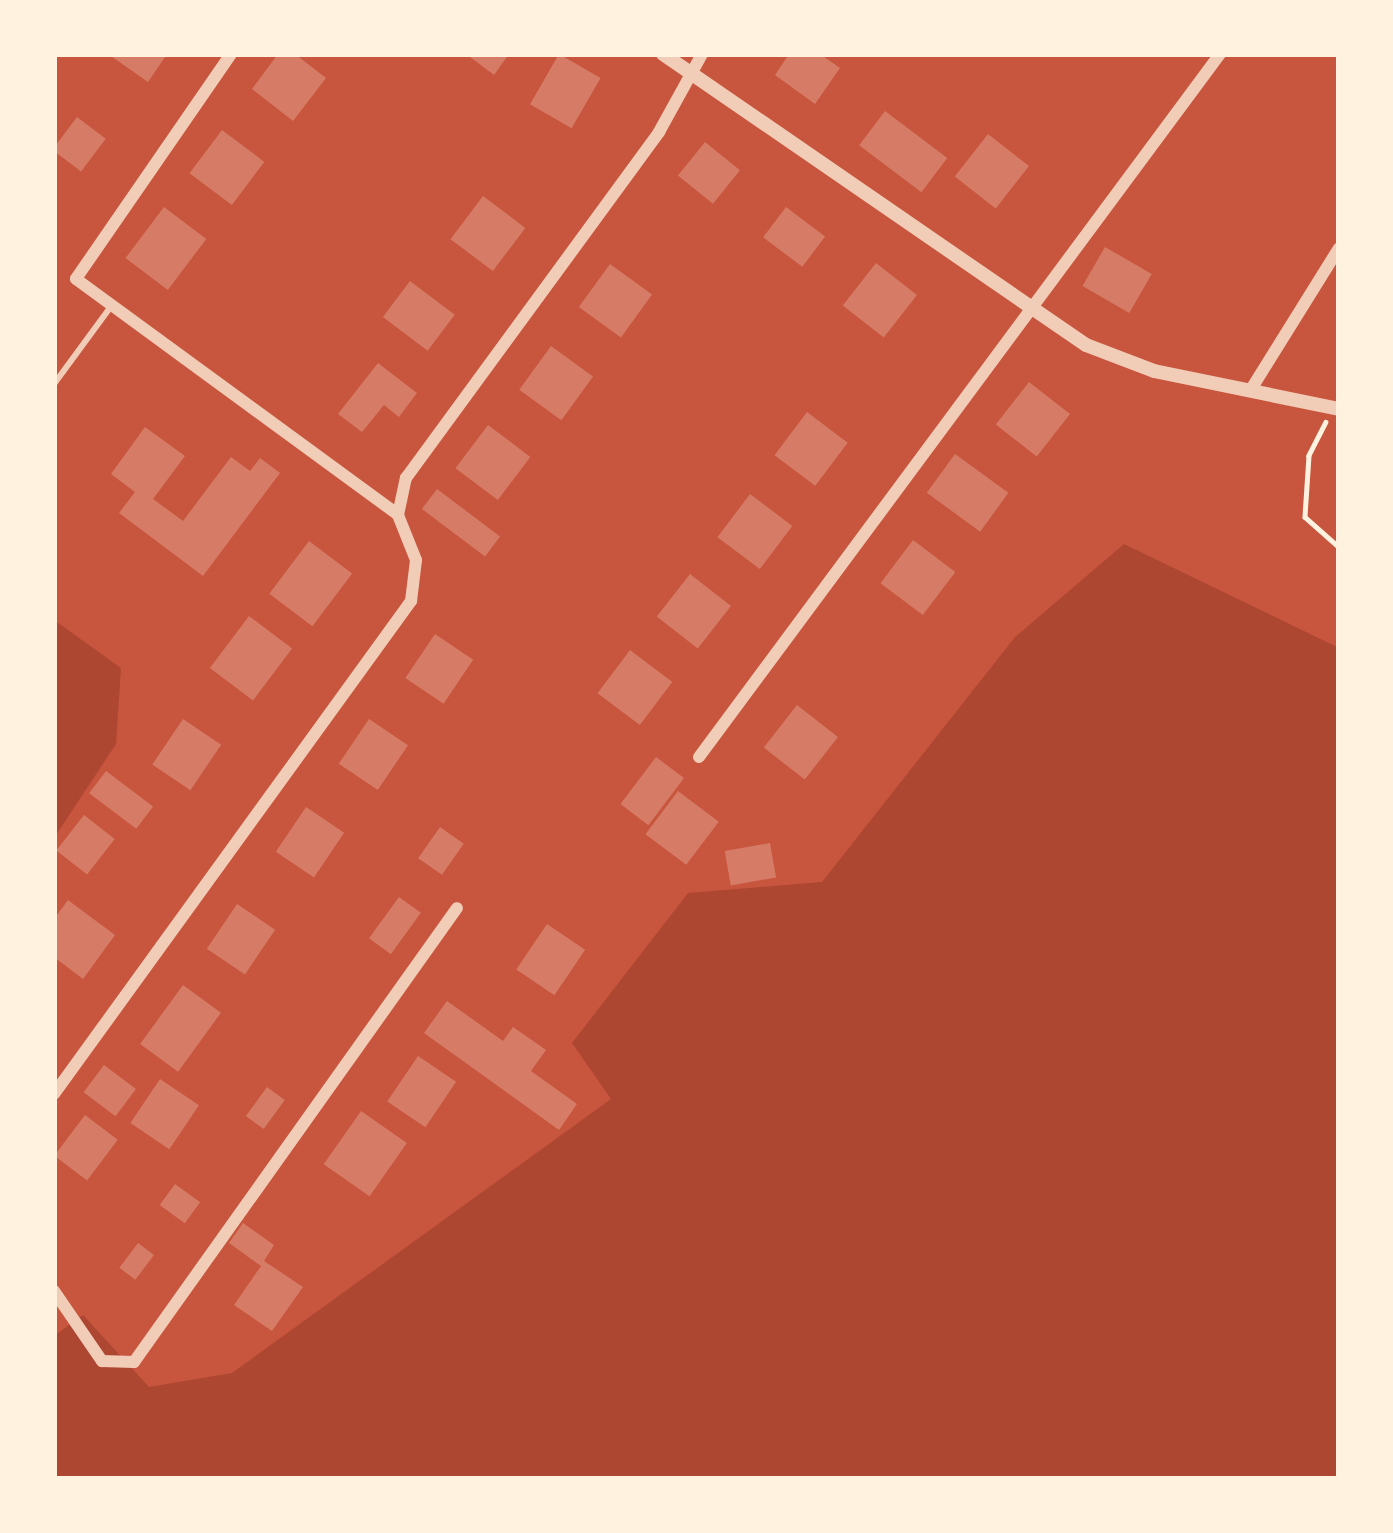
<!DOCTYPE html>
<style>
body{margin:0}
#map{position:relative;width:1393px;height:1533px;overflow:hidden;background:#c8553d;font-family:"PT Sans Narrow",sans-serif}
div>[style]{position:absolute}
.green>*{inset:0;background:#ae4732}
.building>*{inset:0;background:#d67c66;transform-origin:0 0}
.path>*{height:4.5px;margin:-2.25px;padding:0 2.25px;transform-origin:2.25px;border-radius:2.25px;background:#fff3e0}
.service>*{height:6px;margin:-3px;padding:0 3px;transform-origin:3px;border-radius:3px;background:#f1ccb7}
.minor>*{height:12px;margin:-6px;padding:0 6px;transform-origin:6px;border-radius:6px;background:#f1ccb7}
.tertiary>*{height:14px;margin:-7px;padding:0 7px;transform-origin:7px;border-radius:7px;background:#f1ccb7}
span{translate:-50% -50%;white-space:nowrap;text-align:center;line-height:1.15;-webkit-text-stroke:9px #fff3e0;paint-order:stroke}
.frame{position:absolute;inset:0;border:57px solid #fff3e0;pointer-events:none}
</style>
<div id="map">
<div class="green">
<div style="clip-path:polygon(1124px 544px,1339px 648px,1339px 1479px,54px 1479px,54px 1336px,83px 1315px,149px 1387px,232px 1373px,611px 1099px,572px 1043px,688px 893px,822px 882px,1015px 637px)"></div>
<div style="clip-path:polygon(54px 620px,121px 668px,116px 744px,54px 838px)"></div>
</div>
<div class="building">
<div style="clip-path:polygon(108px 54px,167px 54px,148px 82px)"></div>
<div style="clip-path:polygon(278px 54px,295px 54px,326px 78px,293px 121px,252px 89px)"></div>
<div style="clip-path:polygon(466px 54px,509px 54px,494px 75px)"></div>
<div style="left:559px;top:54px;width:48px;height:58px;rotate:30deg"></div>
<div style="clip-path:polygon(789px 54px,820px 54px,840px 68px,815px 104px,775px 75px)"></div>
<div style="left:885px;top:111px;width:78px;height:43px;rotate:37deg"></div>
<div style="left:77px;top:117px;width:36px;height:41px;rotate:37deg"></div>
<div style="left:222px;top:130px;width:53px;height:54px;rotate:37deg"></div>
<div style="left:988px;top:134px;width:52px;height:54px;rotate:38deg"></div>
<div style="left:705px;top:142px;width:45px;height:43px;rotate:39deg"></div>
<div style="left:483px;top:196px;width:53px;height:54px;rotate:37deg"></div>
<div style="left:164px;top:207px;width:53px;height:64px;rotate:37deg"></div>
<div style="left:786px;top:207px;width:49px;height:38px;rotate:37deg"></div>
<div style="left:1105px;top:247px;width:54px;height:45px;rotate:30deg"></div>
<div style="left:876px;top:263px;width:52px;height:54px;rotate:38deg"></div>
<div style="left:610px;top:264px;width:52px;height:53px;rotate:36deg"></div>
<div style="left:410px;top:281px;width:56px;height:45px;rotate:37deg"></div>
<div style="left:551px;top:346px;width:52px;height:54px;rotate:36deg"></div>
<div style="clip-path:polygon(378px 363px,417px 393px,399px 417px,384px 405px,362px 432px,338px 414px)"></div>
<div style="left:1029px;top:382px;width:52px;height:54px;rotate:38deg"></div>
<div style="left:807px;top:412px;width:51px;height:54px;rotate:37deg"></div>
<div style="left:488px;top:425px;width:53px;height:54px;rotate:37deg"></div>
<div style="clip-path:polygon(145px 427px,185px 456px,153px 499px,183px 521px,231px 457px,250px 471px,260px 458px,280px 473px,203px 576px,119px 513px,135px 492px,111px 474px)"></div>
<div style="left:955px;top:454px;width:66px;height:48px;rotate:36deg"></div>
<div style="left:437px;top:489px;width:79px;height:25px;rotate:37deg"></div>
<div style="left:750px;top:494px;width:53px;height:54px;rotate:37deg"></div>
<div style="left:913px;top:540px;width:53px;height:54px;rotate:37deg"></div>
<div style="left:309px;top:541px;width:54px;height:66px;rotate:37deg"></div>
<div style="left:690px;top:574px;width:52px;height:54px;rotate:38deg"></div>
<div style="left:249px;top:616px;width:54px;height:65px;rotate:37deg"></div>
<div style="left:435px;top:634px;width:46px;height:53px;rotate:34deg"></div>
<div style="left:630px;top:650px;width:53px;height:54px;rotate:37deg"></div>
<div style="left:797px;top:705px;width:52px;height:54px;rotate:38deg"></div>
<div style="left:183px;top:719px;width:46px;height:55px;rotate:34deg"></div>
<div style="left:369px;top:719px;width:47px;height:54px;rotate:34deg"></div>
<div style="left:656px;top:757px;width:35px;height:59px;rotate:37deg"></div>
<div style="left:106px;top:771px;width:59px;height:28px;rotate:37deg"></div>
<div style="left:678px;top:791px;width:51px;height:54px;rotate:37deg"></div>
<div style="left:306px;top:807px;width:46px;height:54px;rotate:34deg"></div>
<div style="left:84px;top:815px;width:39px;height:45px;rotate:38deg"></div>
<div style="left:440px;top:827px;width:29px;height:38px;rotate:35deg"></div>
<div style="left:770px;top:843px;width:35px;height:46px;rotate:80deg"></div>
<div style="left:399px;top:897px;width:27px;height:51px;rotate:36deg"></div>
<div style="clip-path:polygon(68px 900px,115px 935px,83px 979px,54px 957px,54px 919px)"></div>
<div style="left:237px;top:904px;width:46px;height:54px;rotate:34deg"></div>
<div style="left:547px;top:924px;width:46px;height:55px;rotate:34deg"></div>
<div style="left:183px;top:985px;width:47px;height:73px;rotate:36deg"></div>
<div style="clip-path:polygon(447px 1001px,503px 1041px,513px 1027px,546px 1050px,531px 1071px,577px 1104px,559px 1130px,424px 1033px)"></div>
<div style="left:418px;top:1056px;width:46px;height:55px;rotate:34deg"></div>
<div style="left:104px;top:1065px;width:40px;height:34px;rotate:37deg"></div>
<div style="left:160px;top:1079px;width:47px;height:53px;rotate:34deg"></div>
<div style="left:267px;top:1087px;width:22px;height:36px;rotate:36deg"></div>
<div style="left:361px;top:1111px;width:56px;height:65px;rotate:35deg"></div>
<div style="left:85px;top:1115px;width:41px;height:51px;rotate:37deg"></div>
<div style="left:175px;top:1184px;width:31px;height:26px;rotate:36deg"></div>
<div style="clip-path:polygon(243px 1223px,274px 1245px,264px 1261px,303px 1287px,272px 1331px,234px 1305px,261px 1266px,229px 1243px)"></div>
<div style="left:138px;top:1243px;width:20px;height:31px;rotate:37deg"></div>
</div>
<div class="path">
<div style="left:1326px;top:422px;width:38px;rotate:117deg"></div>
<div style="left:1309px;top:456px;width:61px;rotate:93.8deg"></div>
<div style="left:1305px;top:517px;width:45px;rotate:41.4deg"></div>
</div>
<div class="service">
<div style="left:54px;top:384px;width:93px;rotate:-53.7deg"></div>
</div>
<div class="minor">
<div style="left:231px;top:54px;width:273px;rotate:124.6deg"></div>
<div style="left:76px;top:279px;width:399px;rotate:36.2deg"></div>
<div style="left:1250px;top:391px;width:168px;rotate:-58.1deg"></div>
<div style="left:699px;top:757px;width:875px;rotate:-53.46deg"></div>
<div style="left:54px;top:1094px;width:609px;rotate:-54.09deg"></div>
<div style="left:411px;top:601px;width:41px;rotate:-83deg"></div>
<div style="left:416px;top:560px;width:48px;rotate:-111.8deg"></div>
<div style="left:398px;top:515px;width:38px;rotate:-78deg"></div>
<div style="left:406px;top:478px;width:429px;rotate:-53.8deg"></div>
<div style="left:659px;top:132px;width:89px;rotate:-61.1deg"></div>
<div style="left:54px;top:1291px;width:85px;rotate:55.6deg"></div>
<div style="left:102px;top:1361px;width:32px;rotate:2deg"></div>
<div style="left:134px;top:1362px;width:557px;rotate:-54.57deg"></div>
</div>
<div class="tertiary">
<div style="left:663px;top:54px;width:513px;rotate:34.53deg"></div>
<div style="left:1086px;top:345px;width:73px;rotate:20.9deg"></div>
<div style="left:1154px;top:371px;width:189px;rotate:11.6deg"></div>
</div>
<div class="frame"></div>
</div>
